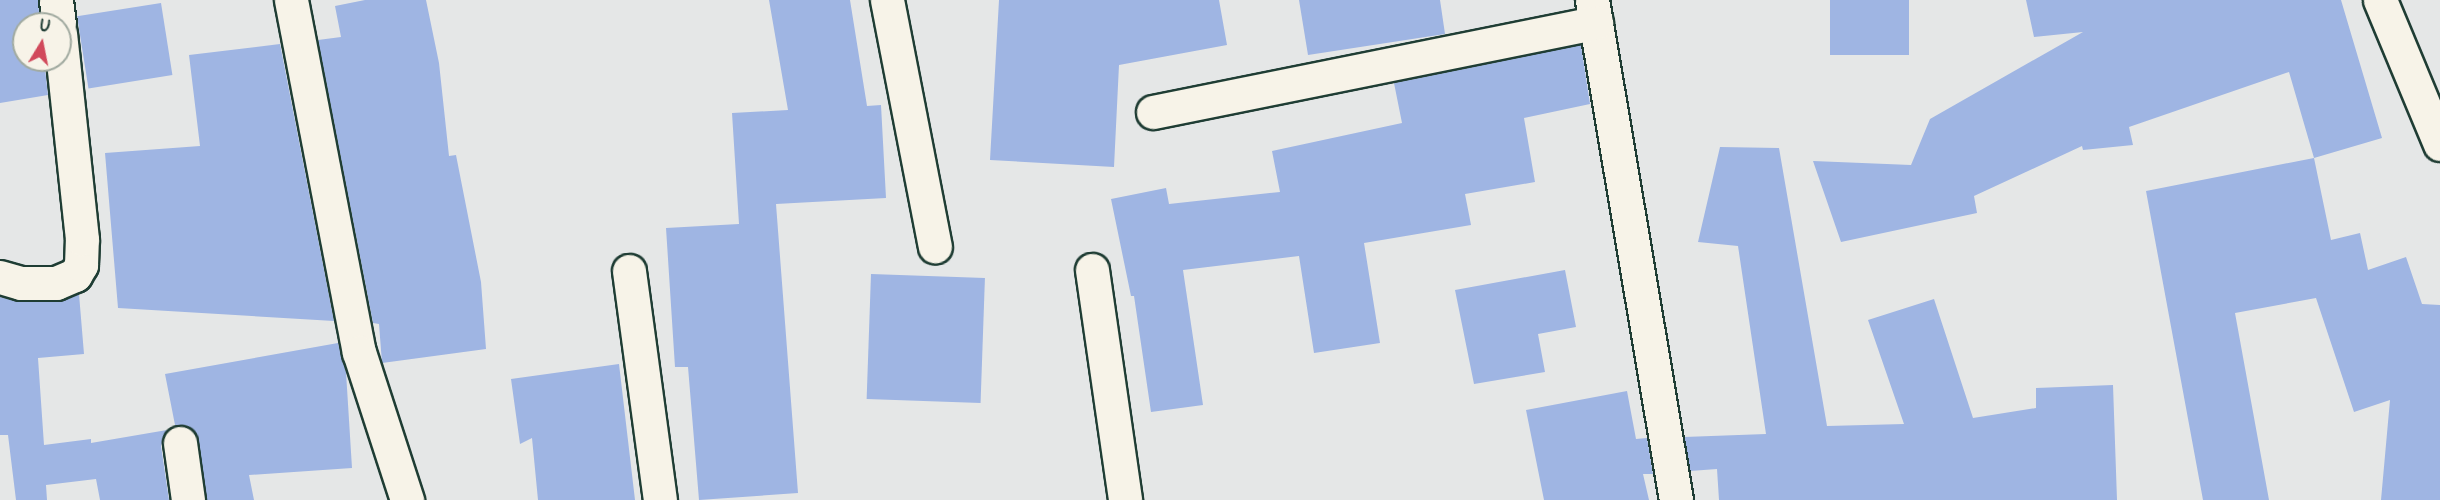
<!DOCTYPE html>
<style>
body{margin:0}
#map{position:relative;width:2440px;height:500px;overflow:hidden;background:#e5e7e7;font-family:Pangolin,sans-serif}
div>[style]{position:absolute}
.building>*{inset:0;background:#9fb5e3;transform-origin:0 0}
.roads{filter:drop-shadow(2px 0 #1f3d34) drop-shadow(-2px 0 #1f3d34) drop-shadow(0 2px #1f3d34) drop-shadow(0 -2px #1f3d34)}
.minor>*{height:33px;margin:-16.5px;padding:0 16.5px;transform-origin:16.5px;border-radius:16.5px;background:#f7f3e8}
span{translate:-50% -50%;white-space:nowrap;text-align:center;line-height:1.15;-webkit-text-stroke:6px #f7f3e8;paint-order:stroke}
.north{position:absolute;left:12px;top:12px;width:60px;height:60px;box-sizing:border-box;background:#f7f3e8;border:2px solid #a1aaa0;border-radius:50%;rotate:10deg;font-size:16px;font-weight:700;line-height:24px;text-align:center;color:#1f3d34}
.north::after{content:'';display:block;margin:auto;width:21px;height:27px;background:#d1495b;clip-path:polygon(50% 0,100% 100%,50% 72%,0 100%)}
</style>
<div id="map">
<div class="building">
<div style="clip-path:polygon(0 0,38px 0,40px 24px,24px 24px,24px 60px,44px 60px,48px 95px,0 103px)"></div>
<div style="clip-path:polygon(365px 0,426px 0,439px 63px,449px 156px,456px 155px,481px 282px,486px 349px,382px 363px,379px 324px,373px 323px,318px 40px,341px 37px,335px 6px)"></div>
<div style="clip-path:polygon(769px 0,850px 0,867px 106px,881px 105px,886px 198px,776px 204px,798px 493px,699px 500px,688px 367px,675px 367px,666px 228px,739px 224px,732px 113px,788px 110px)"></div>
<div style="clip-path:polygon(999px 0,1219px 0,1227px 45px,1119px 65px,1114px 167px,990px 160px)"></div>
<div style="clip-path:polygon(1299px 0,1440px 0,1445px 34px,1308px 55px)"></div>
<div style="left:1830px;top:0;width:79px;height:55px"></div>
<div style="clip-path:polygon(2026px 0,2341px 0,2382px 138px,2314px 158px,2289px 72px,2129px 127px,2133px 145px,2083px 150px,2082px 146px,1974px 196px,1977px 213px,1841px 242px,1813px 161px,1911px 165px,1930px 119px,2083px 32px,2034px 37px)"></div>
<div style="left:161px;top:3px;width:73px;height:85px;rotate:81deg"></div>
<div style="clip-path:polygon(280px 44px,334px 321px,118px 308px,105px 153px,200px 146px,189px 55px)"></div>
<div style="clip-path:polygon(1581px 45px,1590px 104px,1524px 118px,1535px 182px,1465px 194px,1471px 225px,1364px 243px,1380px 343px,1314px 353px,1299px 256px,1183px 270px,1203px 405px,1151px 412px,1134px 296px,1131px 296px,1111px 199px,1166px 188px,1169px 204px,1280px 192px,1272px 151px,1402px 123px,1394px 83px)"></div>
<div style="clip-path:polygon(1720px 147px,1779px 148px,1827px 426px,1904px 424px,1868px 320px,1934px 299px,1973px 418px,2036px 408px,2036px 388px,2113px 385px,2117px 500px,1719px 500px,1717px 469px,1690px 471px,1684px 437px,1766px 434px,1738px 246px,1698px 242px)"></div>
<div style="clip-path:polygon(2314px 158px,2331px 240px,2360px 233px,2368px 270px,2406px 257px,2422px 304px,2440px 305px,2440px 500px,2381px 500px,2390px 400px,2354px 412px,2316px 298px,2235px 313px,2269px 500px,2203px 500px,2146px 191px)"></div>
<div style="clip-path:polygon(1565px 270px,1576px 327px,1538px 334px,1545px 372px,1474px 384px,1455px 290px)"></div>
<div style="left:871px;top:274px;width:114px;height:125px;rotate:2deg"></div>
<div style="clip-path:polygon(79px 294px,84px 354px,38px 358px,44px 445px,91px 439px,91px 443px,167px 430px,161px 446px,169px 500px,100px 500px,96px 479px,46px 485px,47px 500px,16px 500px,8px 435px,0 435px,0 297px,21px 302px,56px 302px)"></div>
<div style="clip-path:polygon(338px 343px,346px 372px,352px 468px,249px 475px,254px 500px,206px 500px,198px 440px,188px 426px,175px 425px,165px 374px)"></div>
<div style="clip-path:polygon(619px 364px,635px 500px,538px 500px,532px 438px,520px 444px,511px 379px)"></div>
<div style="clip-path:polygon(1627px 391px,1636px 439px,1647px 438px,1653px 474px,1643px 474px,1649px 500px,1544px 500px,1526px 410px)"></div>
</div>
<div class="roads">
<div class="minor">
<div style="left:56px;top:0;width:24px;rotate:83deg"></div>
<div style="left:291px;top:0;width:359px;rotate:79.1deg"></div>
<div style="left:359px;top:352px;width:156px;rotate:72deg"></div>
<div style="left:887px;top:0;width:251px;rotate:79deg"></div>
<div style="left:1592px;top:0;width:507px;rotate:80.46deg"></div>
<div style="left:2380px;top:0;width:156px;rotate:67.4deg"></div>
<div style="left:1153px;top:112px;width:452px;rotate:-11.4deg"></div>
<div style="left:1092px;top:270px;width:232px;rotate:81.8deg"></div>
<div style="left:629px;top:271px;width:231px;rotate:82.3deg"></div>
<div style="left:0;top:277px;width:22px;rotate:16deg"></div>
<div style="left:21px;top:283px;width:35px"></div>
<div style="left:56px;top:283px;width:21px;rotate:-23deg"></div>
<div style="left:75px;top:275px;width:12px;rotate:-59deg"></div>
<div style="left:81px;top:265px;width:26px;rotate:-88deg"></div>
<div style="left:82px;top:239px;width:206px;rotate:-96.1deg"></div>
<div style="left:180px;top:443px;width:58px;rotate:82deg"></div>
</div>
</div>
<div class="north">U</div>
</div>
